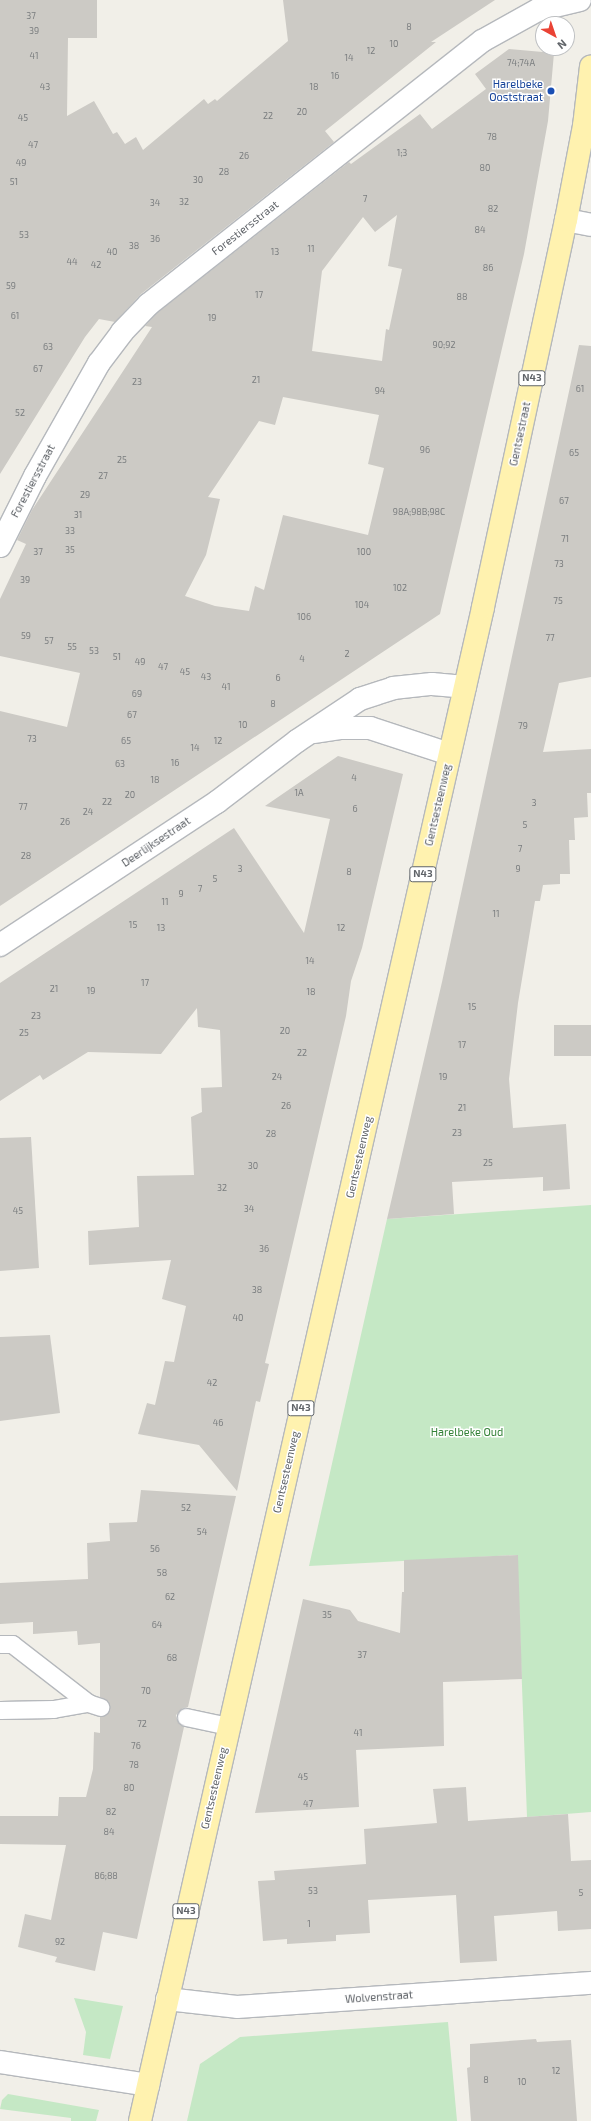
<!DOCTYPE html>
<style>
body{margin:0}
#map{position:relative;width:591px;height:2121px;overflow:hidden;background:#f1efe8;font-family:"Exo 2",sans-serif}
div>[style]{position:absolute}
.green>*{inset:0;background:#c5e8c5}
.building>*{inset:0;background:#cccac5;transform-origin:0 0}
.roads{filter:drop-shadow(1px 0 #b5b8bc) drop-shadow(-1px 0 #b5b8bc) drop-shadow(0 1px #b5b8bc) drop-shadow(0 -1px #b5b8bc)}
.lane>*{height:17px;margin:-8.5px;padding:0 8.5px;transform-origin:8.5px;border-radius:8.5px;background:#fff}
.street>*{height:22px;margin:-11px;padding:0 11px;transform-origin:11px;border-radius:11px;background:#fff}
.secondary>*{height:22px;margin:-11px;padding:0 11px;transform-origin:11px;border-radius:11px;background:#fff}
.primary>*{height:22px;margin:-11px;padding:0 11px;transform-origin:11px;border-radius:11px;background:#fff2af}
.dots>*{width:11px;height:11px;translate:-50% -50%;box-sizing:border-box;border:2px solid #fff;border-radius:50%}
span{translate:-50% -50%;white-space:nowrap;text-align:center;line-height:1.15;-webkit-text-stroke:3px #fff;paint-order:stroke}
.number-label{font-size:9px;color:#7a7d7f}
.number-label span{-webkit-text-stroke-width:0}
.shield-label span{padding:1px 3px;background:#fff;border:1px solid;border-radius:3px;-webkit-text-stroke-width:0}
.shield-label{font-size:10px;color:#5f6368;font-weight:700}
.transit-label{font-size:11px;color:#164399}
.right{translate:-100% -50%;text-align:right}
.street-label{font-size:11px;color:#5f6368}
.park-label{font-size:11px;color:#348238}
.north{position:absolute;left:535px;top:16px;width:40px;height:40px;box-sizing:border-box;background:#fff;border:1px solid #bfc1c3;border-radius:50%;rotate:140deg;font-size:11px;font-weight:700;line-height:16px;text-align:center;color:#5f6368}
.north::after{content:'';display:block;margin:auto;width:14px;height:18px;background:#ea4335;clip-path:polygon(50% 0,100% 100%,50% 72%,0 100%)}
</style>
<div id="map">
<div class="green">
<div style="clip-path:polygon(591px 1205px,591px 1812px,527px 1817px,517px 1555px,309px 1566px,387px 1219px)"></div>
<div style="clip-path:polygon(74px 1998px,123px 2006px,110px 2059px,83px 2055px,86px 2032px)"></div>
<div style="clip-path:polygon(448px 2022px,457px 2121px,187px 2121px,200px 2064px,240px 2037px)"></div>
<div style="clip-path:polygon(8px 2094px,99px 2110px,96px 2121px,71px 2121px,71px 2118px,0 2109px,2px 2100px)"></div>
</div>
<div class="building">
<div style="clip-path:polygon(0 0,97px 0,97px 38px,68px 38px,67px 116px,94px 101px,113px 134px,117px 132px,125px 144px,136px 137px,143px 150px,204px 99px,208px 104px,215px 99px,217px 101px,288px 41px,283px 0,495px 0,431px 42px,436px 42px,325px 131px,334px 142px,141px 294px,115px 322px,99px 319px,85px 337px,0 474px)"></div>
<div style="clip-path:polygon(evenodd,509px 49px,554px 53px,548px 121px,524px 254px,440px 614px,0 906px,0 711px,67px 727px,80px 673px,0 656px,0 599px,26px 544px,17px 540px,32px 510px,152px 327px,145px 326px,157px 313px,349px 162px,351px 164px,420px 114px,432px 129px,486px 89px,475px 74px,509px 49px,397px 215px,388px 266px,402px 269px,389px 330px,386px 329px,382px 361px,312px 351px,322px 271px,363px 217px,375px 232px,397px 215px,509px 49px,283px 397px,379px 415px,368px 464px,384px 468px,368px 535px,283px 515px,264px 590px,255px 586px,249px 611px,215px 606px,185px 596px,206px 555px,220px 499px,208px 497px,259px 421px,275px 425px,283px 397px)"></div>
<div style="clip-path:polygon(579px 345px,591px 346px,591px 677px,559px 683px,543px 752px,591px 749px,591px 793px,587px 793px,588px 817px,574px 818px,575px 840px,569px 840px,570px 874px,560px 874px,560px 884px,543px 885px,540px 901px,535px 901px,518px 1003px,509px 1079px,513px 1128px,566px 1124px,570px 1189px,543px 1191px,543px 1177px,452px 1182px,454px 1214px,387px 1219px,442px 982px)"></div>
<div style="clip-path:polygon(338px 756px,403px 774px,362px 948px,351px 981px,346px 1016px,265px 1363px,269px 1364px,260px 1402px,256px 1401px,237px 1491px,199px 1445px,138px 1434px,147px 1403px,155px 1405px,165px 1361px,174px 1362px,186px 1306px,162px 1299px,171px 1260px,89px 1265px,88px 1231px,139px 1227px,137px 1176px,194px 1175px,191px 1117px,202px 1112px,201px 1088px,222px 1087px,220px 1030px,198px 1027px,197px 1008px,161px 1054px,88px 1052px,43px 1080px,40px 1075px,0 1101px,0 983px,234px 828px,304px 933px,330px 819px,265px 806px)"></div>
<div style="left:591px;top:1025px;width:31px;height:37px;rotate:90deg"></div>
<div style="clip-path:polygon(31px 1137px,39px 1268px,0 1271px,0 1138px)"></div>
<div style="clip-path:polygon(50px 1335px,60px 1413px,0 1421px,0 1337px)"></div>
<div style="clip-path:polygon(141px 1490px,236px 1496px,188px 1707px,183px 1708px,176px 1715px,177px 1720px,184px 1727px,137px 1939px,103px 1932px,95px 1971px,55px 1962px,57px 1957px,18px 1947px,25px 1914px,51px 1920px,66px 1845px,0 1844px,0 1816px,58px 1816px,59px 1797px,86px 1797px,93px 1769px,94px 1732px,100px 1733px,100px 1717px,106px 1715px,110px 1710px,108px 1701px,100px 1697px,100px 1643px,78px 1645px,77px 1631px,33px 1634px,33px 1622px,0 1624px,0 1583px,88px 1579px,87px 1543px,110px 1541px,109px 1523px,137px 1522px)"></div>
<div style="clip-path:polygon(518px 1555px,522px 1679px,443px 1682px,444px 1746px,356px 1750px,359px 1807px,255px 1813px,303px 1599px,350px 1610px,358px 1621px,400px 1633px,402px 1592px,404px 1592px,404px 1560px)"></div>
<div style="clip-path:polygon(466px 1787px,468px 1821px,568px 1814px,571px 1861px,591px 1860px,591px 1929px,558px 1931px,557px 1911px,494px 1916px,497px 1961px,460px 1963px,456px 1895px,368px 1900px,370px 1933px,336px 1935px,336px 1941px,287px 1944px,287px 1939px,263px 1941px,258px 1881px,275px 1880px,274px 1871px,366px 1864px,364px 1829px,437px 1823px,433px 1789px)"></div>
<div style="clip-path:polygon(536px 2039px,537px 2042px,571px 2040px,577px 2121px,471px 2121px,467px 2068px,470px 2067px,470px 2044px)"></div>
</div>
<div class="roads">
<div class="lane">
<div style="left:0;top:1644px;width:12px"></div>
<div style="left:12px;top:1644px;width:96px;rotate:37.8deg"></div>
<div style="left:88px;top:1703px;width:13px;rotate:18deg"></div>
<div style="left:0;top:1710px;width:53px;rotate:-1.1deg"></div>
<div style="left:53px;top:1709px;width:36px;rotate:-10deg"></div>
<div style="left:186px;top:1717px;width:43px;rotate:12.1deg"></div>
</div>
<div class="street">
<div style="left:566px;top:220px;width:25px;rotate:11deg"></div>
<div style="left:0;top:546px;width:78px;rotate:-63.4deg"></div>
<div style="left:35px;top:476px;width:130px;rotate:-60.5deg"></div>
<div style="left:99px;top:363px;width:39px;rotate:-53deg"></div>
<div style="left:122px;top:332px;width:39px;rotate:-46deg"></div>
<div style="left:149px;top:304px;width:424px;rotate:-38.3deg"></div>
<div style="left:482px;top:41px;width:64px;rotate:-29deg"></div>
<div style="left:538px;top:10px;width:43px;rotate:-13.4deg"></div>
<div style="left:167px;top:1999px;width:70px;rotate:6.5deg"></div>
<div style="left:237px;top:2007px;width:355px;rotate:-3.9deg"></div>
<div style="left:0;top:2062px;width:150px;rotate:8.8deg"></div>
</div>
<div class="secondary">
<div style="left:315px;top:732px;width:25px;rotate:-9deg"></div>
<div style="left:340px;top:728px;width:30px"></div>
<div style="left:370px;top:728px;width:83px;rotate:18.2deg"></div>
<div style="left:0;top:945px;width:260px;rotate:-33.4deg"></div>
<div style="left:217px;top:802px;width:101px;rotate:-37.3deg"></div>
<div style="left:297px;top:741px;width:76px;rotate:-33.7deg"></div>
<div style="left:360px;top:699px;width:35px;rotate:-18deg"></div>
<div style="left:393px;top:688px;width:39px;rotate:-6deg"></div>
<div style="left:432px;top:684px;width:33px;rotate:5deg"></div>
</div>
<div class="primary">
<div style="left:140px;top:2121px;width:1552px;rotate:-77.23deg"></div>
<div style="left:483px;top:607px;width:396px;rotate:-77.9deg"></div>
<div style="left:566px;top:220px;width:96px;rotate:-79.2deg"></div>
<div style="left:584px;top:126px;width:60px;rotate:-83.3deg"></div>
</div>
</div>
<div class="dots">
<div style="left:551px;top:91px;background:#1a4fb4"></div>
</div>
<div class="number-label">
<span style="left:31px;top:16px">37</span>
<span style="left:409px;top:27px">8</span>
<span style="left:34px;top:31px">39</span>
<span style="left:394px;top:44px">10</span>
<span style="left:371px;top:51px">12</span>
<span style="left:34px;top:56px">41</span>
<span style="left:349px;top:58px">14</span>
<span style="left:521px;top:63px">74;74A</span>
<span style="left:335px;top:76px">16</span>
<span style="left:45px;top:87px">43</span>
<span style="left:314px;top:87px">18</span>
<span style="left:302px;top:112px">20</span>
<span style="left:268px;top:116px">22</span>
<span style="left:23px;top:118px">45</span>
<span style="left:492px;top:137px">78</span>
<span style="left:33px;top:145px">47</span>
<span style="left:402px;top:153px">1;3</span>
<span style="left:244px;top:156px">26</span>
<span style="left:21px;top:163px">49</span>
<span style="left:485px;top:168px">80</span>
<span style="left:224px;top:172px">28</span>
<span style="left:198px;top:180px">30</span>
<span style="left:14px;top:182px">51</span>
<span style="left:365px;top:199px">7</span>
<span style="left:184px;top:202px">32</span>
<span style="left:155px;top:203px">34</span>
<span style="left:493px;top:209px">82</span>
<span style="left:480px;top:230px">84</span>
<span style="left:24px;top:235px">53</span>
<span style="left:155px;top:239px">36</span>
<span style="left:134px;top:246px">38</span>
<span style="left:311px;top:249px">11</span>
<span style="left:112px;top:252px">40</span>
<span style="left:275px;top:252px">13</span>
<span style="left:72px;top:262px">44</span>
<span style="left:96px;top:265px">42</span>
<span style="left:488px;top:268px">86</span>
<span style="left:11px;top:286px">59</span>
<span style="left:259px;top:295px">17</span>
<span style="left:462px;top:297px">88</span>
<span style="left:15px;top:316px">61</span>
<span style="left:212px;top:318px">19</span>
<span style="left:444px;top:345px">90;92</span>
<span style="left:48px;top:347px">63</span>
<span style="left:38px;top:369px">67</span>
<span style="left:256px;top:380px">21</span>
<span style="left:137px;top:382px">23</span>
<span style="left:580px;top:389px">61</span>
<span style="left:380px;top:391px">94</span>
<span style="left:20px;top:413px">52</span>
<span style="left:425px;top:450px">96</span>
<span style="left:574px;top:453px">65</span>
<span style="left:122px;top:460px">25</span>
<span style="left:103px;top:476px">27</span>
<span style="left:85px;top:495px">29</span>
<span style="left:564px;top:501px">67</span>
<span style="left:419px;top:512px">98A;98B;98C</span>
<span style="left:78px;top:515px">31</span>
<span style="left:70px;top:531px">33</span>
<span style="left:565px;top:539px">71</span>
<span style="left:70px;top:550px">35</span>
<span style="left:38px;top:552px">37</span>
<span style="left:364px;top:552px">100</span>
<span style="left:559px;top:564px">73</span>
<span style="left:25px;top:580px">39</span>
<span style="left:400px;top:588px">102</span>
<span style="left:558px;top:601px">75</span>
<span style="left:362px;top:605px">104</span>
<span style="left:304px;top:617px">106</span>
<span style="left:26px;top:636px">59</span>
<span style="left:550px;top:638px">77</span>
<span style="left:49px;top:641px">57</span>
<span style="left:72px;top:647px">55</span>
<span style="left:94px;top:651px">53</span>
<span style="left:347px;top:654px">2</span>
<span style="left:117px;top:657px">51</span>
<span style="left:302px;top:659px">4</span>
<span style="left:140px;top:662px">49</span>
<span style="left:163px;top:667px">47</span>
<span style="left:185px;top:672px">45</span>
<span style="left:206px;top:677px">43</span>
<span style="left:278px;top:678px">6</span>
<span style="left:226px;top:687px">41</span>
<span style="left:137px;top:694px">69</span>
<span style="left:273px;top:704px">8</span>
<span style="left:132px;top:715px">67</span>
<span style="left:243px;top:725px">10</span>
<span style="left:523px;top:726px">79</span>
<span style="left:32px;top:739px">73</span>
<span style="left:126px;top:741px">65</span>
<span style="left:218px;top:741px">12</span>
<span style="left:195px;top:748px">14</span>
<span style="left:175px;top:763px">16</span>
<span style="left:120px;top:764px">63</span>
<span style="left:354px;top:778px">4</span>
<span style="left:155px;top:780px">18</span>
<span style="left:299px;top:793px">1A</span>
<span style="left:130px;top:795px">20</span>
<span style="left:107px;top:802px">22</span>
<span style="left:534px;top:803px">3</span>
<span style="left:23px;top:807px">77</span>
<span style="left:355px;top:809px">6</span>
<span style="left:88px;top:812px">24</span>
<span style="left:65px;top:822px">26</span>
<span style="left:525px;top:825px">5</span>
<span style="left:520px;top:849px">7</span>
<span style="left:26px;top:856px">28</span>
<span style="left:240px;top:869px">3</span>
<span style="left:518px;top:869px">9</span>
<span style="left:349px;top:872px">8</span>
<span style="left:215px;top:879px">5</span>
<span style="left:200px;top:889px">7</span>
<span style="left:181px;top:894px">9</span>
<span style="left:165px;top:902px">11</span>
<span style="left:496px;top:914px">11</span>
<span style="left:133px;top:925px">15</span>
<span style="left:161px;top:928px">13</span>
<span style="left:341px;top:928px">12</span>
<span style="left:310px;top:961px">14</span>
<span style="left:145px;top:983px">17</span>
<span style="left:54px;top:989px">21</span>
<span style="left:91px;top:991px">19</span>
<span style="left:311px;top:992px">18</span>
<span style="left:472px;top:1007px">15</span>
<span style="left:36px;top:1016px">23</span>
<span style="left:285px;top:1031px">20</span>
<span style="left:24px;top:1033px">25</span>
<span style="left:462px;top:1045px">17</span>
<span style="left:302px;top:1053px">22</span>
<span style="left:277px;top:1077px">24</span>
<span style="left:443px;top:1077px">19</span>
<span style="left:286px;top:1106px">26</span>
<span style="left:462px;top:1108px">21</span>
<span style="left:457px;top:1133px">23</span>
<span style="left:271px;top:1134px">28</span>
<span style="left:488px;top:1163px">25</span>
<span style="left:253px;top:1166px">30</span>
<span style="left:222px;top:1188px">32</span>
<span style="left:249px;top:1209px">34</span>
<span style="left:18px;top:1211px">45</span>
<span style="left:264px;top:1249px">36</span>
<span style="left:257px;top:1290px">38</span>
<span style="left:238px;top:1318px">40</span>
<span style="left:212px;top:1383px">42</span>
<span style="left:218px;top:1423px">46</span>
<span style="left:186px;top:1508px">52</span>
<span style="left:202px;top:1532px">54</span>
<span style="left:155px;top:1549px">56</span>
<span style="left:162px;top:1573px">58</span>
<span style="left:170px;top:1597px">62</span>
<span style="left:327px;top:1615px">35</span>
<span style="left:157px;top:1625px">64</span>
<span style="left:362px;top:1655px">37</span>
<span style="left:172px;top:1658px">68</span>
<span style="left:146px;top:1691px">70</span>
<span style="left:142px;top:1724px">72</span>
<span style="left:358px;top:1733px">41</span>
<span style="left:136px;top:1746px">76</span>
<span style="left:134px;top:1765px">78</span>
<span style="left:303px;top:1777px">45</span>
<span style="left:129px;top:1788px">80</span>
<span style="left:308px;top:1804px">47</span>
<span style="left:111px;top:1812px">82</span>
<span style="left:109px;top:1832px">84</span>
<span style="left:106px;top:1876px">86;88</span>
<span style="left:313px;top:1891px">53</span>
<span style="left:581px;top:1893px">5</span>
<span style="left:309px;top:1924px">1</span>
<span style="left:60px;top:1942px">92</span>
<span style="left:556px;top:2071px">12</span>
<span style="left:486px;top:2080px">8</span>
<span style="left:522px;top:2082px">10</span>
</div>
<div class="shield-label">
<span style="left:532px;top:378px">N43</span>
<span style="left:423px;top:874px">N43</span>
<span style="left:301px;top:1408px">N43</span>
<span style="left:186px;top:1911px">N43</span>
</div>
<div class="transit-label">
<span class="right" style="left:543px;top:91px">Harelbeke<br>Ooststraat</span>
</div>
<div class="street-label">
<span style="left:245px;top:228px;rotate:-38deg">Forestiersstraat</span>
<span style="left:520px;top:434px;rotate:-78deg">Gentsestraat</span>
<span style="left:33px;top:481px;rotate:-62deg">Forestiersstraat</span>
<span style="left:438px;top:805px;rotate:-77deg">Gentsesteenweg</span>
<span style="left:156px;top:842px;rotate:-34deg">Deerlijksestraat</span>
<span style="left:359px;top:1157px;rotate:-77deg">Gentsesteenweg</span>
<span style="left:286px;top:1472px;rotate:-77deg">Gentsesteenweg</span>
<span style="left:214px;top:1788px;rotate:-77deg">Gentsesteenweg</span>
<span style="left:379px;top:1997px;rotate:-4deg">Wolvenstraat</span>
</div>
<div class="park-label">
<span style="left:467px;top:1432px">Harelbeke Oud</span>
</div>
<div class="north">N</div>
</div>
